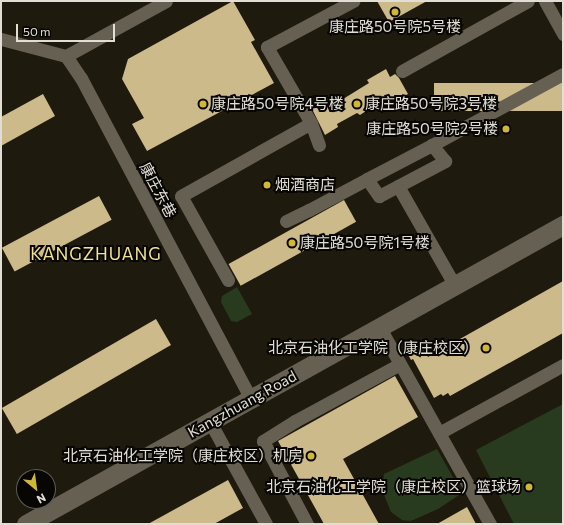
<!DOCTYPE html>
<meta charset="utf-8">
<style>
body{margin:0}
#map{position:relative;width:564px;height:525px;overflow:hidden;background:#1f1a0e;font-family:Commissioner,"Noto Sans SC",sans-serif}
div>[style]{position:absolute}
.green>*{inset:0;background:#293b1f}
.building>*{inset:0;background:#cdba8a;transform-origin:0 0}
.street>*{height:13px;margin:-6.5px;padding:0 6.5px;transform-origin:6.5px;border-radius:6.5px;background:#666052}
.secondary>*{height:19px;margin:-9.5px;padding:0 9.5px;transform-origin:9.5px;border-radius:9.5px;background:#666052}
.dots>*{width:11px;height:11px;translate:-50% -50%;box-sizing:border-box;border:2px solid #070603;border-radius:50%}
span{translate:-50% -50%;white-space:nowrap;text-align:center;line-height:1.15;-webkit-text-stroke:4px #070603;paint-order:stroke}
.poi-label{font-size:15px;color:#e2ded6}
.left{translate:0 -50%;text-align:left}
.right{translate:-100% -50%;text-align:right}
.street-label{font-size:15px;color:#e2ded6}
.quarter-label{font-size:17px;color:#f2e293;letter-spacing:1px}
.frame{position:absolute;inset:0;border:2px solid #e2ded6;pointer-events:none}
.north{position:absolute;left:16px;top:469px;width:40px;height:40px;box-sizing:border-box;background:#070603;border:1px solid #5f5c57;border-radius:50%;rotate:151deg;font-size:11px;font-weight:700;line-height:16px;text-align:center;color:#e2ded6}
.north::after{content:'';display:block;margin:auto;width:14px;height:18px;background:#d0b837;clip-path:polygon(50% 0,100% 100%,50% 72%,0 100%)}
.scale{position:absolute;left:16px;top:24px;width:99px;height:18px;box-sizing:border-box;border:2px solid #e2ded6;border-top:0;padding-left:5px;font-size:12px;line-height:14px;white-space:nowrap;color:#e2ded6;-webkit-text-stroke:3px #070603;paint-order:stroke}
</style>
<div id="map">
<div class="green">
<div style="clip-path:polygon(237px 287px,252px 314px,237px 322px,231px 321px,221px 302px,222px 296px)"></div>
<div style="clip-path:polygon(563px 404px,563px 524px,514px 524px,476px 450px)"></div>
<div style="clip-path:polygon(437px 449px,462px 493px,438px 509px,411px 521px,402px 520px,391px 512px,382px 490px,384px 474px)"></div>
</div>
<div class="building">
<div style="clip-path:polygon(233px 1px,255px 40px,251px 42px,274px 83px,147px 151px,132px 124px,144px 118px,122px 79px,128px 59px)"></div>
<div style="clip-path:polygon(377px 1px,427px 1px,389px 22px)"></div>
<div style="clip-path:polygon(386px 69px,390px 77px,395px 74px,399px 78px,408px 94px,394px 101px,391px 99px,387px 101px,384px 98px,366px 108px,366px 111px,360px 115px,357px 113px,337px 124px,338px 127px,325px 135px,312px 109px,331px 97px,335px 104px,369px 83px,367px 80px)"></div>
<div style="left:563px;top:83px;width:28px;height:129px;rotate:90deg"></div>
<div style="clip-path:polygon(43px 94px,55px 116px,1px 146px,1px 117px)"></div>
<div style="left:99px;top:196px;width:27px;height:110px;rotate:62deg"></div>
<div style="left:344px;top:200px;width:25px;height:132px;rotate:61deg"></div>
<div style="clip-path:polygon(563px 281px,563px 333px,450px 396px,448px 393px,443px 396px,441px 394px,434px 398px,413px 359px,411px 360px,406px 351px,420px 343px,428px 357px)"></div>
<div style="left:156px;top:319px;width:30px;height:178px;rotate:60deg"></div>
<div style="clip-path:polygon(395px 376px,418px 417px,343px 459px,379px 524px,324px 524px,278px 441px)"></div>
<div style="clip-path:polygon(228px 480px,243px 508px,214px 524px,148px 524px)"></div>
<div style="clip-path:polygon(467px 507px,476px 524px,437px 524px)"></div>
</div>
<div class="street">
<div style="left:545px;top:1px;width:38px;rotate:61deg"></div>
<div style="left:1px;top:39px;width:67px;rotate:14.7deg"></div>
<div style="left:66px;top:56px;width:27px;rotate:56deg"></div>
<div style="left:81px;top:78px;width:363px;rotate:62.1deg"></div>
<div style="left:66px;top:56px;width:114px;rotate:-28.8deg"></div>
<div style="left:402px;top:71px;width:144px;rotate:-29.1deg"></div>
<div style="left:319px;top:145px;width:23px;rotate:-110deg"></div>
<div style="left:311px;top:123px;width:88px;rotate:-120.1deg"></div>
<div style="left:267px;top:47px;width:98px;rotate:-28.1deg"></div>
<div style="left:432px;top:145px;width:73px;rotate:152.4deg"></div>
<div style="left:367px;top:179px;width:21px;rotate:55deg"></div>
<div style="left:379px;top:196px;width:75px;rotate:-27.9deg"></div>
<div style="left:445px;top:161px;width:21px;rotate:-129deg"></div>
<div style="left:432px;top:145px;width:149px;rotate:-28.5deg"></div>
<div style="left:398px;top:186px;width:115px;rotate:60.3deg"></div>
<div style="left:286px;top:221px;width:25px;rotate:-26deg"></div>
<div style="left:309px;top:210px;width:66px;rotate:-28.1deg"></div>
<div style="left:228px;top:280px;width:96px;rotate:-119.2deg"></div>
<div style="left:181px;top:196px;width:149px;rotate:-29.3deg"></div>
<div style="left:380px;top:328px;width:225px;rotate:60.7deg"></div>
<div style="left:210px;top:422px;width:116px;rotate:61.2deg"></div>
<div style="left:439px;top:433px;width:141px;rotate:-28.7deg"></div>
<div style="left:307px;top:524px;width:94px;rotate:-117.9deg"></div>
<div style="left:263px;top:441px;width:38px;rotate:-32deg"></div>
<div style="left:295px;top:421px;width:119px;rotate:-28.5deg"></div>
</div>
<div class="secondary">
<div style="left:26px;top:524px;width:615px;rotate:-29.11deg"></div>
</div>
<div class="dots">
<div style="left:395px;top:12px;background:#d0b837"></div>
<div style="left:203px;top:104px;background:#d0b837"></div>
<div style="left:357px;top:104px;background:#d0b837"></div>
<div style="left:506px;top:129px;background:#d0b837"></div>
<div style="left:267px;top:185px;background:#d0b837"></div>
<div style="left:292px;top:243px;background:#d0b837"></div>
<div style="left:486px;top:348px;background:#d0b837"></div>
<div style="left:311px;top:456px;background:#d0b837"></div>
<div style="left:529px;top:487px;background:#d0b837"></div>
</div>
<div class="poi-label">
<span style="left:395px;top:27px">康庄路50号院5号楼</span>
<span class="left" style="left:211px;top:104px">康庄路50号院4号楼</span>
<span class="left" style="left:365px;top:104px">康庄路50号院3号楼</span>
<span class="right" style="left:498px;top:129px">康庄路50号院2号楼</span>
<span class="left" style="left:275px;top:185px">烟酒商店</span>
<span class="left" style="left:300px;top:243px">康庄路50号院1号楼</span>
<span class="right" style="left:478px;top:348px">北京石油化工学院（康庄校区）</span>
<span class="right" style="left:303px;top:456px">北京石油化工学院（康庄校区）机房</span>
<span class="right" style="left:521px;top:487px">北京石油化工学院（康庄校区）篮球场</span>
</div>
<div class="street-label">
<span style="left:158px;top:190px;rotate:62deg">康庄东巷</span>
<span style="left:242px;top:404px;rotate:-29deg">Kangzhuang Road</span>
</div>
<div class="quarter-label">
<span style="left:96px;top:254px">KANGZHUANG</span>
</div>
<div class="frame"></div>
<div class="north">N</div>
<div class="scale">50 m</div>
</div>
